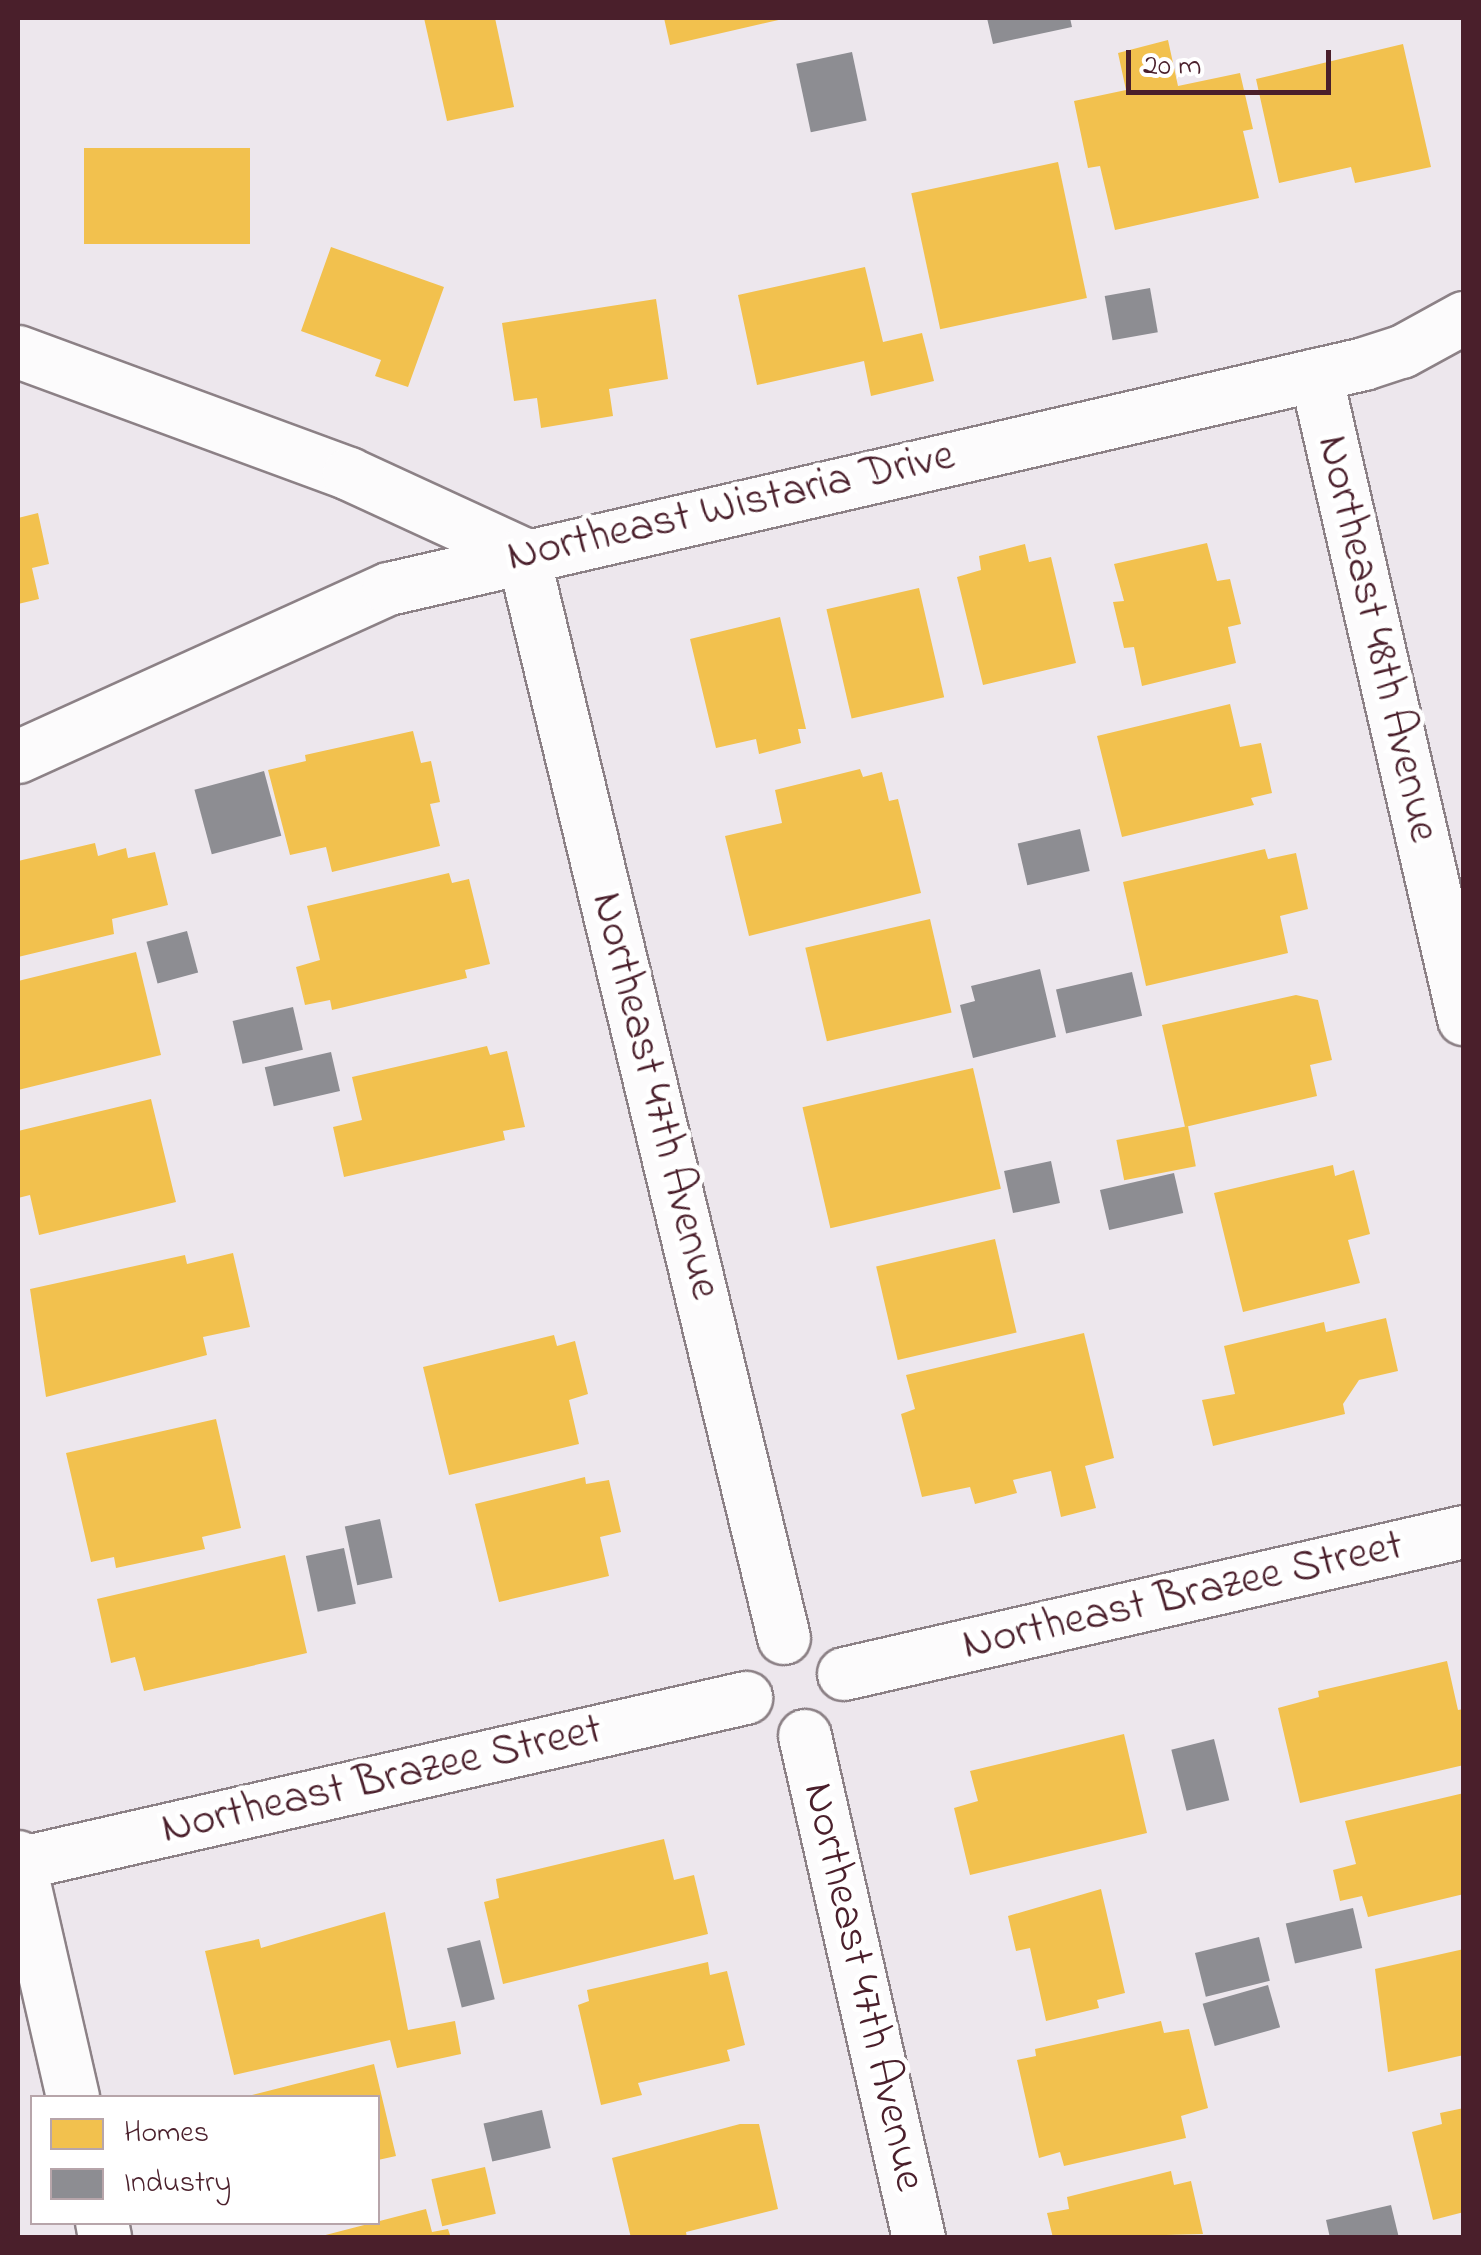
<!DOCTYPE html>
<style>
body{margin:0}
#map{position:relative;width:1481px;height:2255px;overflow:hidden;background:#ede7ed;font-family:"Indie Flower",sans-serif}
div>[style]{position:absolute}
.homes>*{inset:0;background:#f2c14e;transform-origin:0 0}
.industry>*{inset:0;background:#8d8d92;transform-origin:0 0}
.roads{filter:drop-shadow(2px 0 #8c8186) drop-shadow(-2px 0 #8c8186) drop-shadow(0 2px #8c8186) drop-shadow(0 -2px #8c8186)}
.street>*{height:52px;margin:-26px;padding:0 26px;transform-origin:26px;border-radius:26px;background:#fcfbfc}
span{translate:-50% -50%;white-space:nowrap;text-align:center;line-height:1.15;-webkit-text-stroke:10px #fff;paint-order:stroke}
.street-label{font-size:45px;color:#4a1f2b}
.frame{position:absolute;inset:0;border:20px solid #4a1f2b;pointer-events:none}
.legend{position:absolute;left:30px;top:2095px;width:350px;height:130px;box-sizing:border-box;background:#fff;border:2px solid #b7a5aa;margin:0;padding:12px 18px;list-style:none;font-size:30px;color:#4a1f2b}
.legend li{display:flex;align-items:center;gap:20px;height:50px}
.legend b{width:50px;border:2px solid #b7a5aa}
.scale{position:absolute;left:1126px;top:50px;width:205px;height:45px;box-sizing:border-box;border:5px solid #4a1f2b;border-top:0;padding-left:12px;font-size:30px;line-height:35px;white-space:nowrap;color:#4a1f2b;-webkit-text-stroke:8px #fff;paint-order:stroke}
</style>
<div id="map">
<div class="homes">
<div style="clip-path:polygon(424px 18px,495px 18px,514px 107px,447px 121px)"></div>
<div style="clip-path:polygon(664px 18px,783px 18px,783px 19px,670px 45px)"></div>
<div style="clip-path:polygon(1168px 40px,1178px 86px,1240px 73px,1253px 129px,1243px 131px,1259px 198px,1115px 230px,1100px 166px,1088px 168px,1074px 101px,1126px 90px,1118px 53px)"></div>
<div style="clip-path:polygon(1403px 44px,1431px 167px,1355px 183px,1351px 167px,1279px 183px,1256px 79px)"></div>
<div style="left:84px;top:148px;width:166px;height:96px"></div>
<div style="left:1058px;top:162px;width:139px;height:150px;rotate:78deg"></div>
<div style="clip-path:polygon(331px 247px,444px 287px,408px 387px,375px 376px,381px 360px,301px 331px)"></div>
<div style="clip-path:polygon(865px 267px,883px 342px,922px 333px,934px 381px,871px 396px,864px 361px,757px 385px,738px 295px)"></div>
<div style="clip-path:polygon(656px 299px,668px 379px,609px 389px,613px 416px,541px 428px,537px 398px,514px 401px,502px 323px)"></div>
<div style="clip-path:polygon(38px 513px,49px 564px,32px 568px,39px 599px,18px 604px,18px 518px)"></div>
<div style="clip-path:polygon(1207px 543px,1217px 581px,1230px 579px,1241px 624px,1228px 627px,1236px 663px,1142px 686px,1134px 647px,1124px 648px,1113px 602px,1124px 601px,1114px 564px)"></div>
<div style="clip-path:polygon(1025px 544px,1029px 562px,1051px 557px,1076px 663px,983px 685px,957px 577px,981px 570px,979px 556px)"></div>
<div style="left:919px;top:588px;width:112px;height:95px;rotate:77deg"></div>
<div style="clip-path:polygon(780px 617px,806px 729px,798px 729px,801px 743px,759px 754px,756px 739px,716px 748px,690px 639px)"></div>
<div style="clip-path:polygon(1230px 704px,1240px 747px,1261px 743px,1272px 793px,1251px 798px,1254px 805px,1122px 837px,1097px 736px)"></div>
<div style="clip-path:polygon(413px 731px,421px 763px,431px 761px,440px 802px,430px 804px,440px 846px,332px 872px,326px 847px,290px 855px,268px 770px,306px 761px,305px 755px)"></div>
<div style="clip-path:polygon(860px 769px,863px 777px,882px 772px,889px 801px,898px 799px,921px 893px,749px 936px,725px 836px,782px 823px,775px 790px)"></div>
<div style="clip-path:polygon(95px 843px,98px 856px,126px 848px,128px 858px,155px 852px,168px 905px,112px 919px,114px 934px,18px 957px,18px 861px)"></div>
<div style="clip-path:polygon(1265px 849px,1268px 859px,1296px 853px,1308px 909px,1280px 916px,1288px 953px,1146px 986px,1123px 882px)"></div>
<div style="clip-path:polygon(449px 873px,452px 883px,469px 879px,490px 964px,465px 970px,467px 978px,332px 1010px,330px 1000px,305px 1005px,296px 967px,320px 960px,307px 906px)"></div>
<div style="left:930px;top:919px;width:96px;height:128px;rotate:77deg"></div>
<div style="clip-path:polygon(136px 952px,161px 1055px,18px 1090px,18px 981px)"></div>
<div style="clip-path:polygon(1296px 995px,1318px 1000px,1332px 1060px,1310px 1065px,1317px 1096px,1185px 1127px,1162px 1025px)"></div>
<div style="clip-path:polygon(487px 1046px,490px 1055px,507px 1051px,525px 1127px,503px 1131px,505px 1140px,344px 1177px,333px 1127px,362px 1120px,352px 1077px)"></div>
<div style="left:973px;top:1068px;width:124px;height:175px;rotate:77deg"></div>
<div style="clip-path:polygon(151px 1099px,176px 1202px,39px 1235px,30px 1195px,18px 1198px,18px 1131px)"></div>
<div style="left:1188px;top:1126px;width:41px;height:73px;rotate:79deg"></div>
<div style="clip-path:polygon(1333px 1165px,1335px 1176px,1354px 1170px,1370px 1234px,1348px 1240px,1360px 1283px,1243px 1312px,1214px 1193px)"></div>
<div style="left:995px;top:1239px;width:96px;height:122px;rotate:77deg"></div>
<div style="clip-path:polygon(233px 1253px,250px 1327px,203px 1337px,207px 1355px,46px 1397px,30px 1289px,185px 1255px,187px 1264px)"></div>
<div style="clip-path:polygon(1386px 1318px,1398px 1371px,1359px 1380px,1343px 1404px,1345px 1414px,1213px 1446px,1202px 1400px,1235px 1394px,1224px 1346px,1324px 1322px,1326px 1332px)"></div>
<div style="clip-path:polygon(1084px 1333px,1114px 1458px,1085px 1466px,1096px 1508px,1061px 1517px,1051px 1471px,1013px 1480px,1017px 1493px,975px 1504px,970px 1487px,922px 1497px,901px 1414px,915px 1409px,906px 1375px)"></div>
<div style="clip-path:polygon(554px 1335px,557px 1346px,575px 1341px,588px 1394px,569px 1400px,579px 1444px,449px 1475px,423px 1367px)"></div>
<div style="clip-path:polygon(216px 1419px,241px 1528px,202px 1537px,205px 1549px,116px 1568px,114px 1557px,91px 1562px,66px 1453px)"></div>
<div style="clip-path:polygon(585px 1477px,586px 1484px,609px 1480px,621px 1532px,600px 1537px,609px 1576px,499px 1602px,475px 1504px)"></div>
<div style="clip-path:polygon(285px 1555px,307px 1653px,144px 1691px,135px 1657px,111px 1663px,97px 1599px)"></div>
<div style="clip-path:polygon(1447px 1661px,1458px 1710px,1464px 1709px,1464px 1765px,1300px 1803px,1278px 1708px,1319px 1697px,1318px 1691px)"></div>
<div style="clip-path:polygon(1124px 1734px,1147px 1833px,970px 1875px,954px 1808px,978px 1801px,970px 1771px)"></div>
<div style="clip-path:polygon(1464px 1793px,1464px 1894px,1368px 1917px,1362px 1896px,1340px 1901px,1333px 1870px,1356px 1864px,1345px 1821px)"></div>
<div style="clip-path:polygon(664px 1839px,674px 1880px,694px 1875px,708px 1934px,503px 1984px,484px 1902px,499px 1898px,496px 1879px)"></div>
<div style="clip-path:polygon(1101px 1889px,1125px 1993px,1097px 2000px,1099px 2008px,1046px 2021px,1030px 1948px,1016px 1951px,1008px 1916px)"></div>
<div style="clip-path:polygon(385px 1912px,408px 2030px,455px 2021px,461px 2054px,397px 2068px,390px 2040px,234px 2075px,205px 1951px,259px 1939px,261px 1948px)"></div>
<div style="clip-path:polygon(1464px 1949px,1464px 2055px,1388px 2072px,1375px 1969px)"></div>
<div style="clip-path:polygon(708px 1962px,710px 1975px,727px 1971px,745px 2045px,727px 2050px,730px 2061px,638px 2083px,642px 2095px,601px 2105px,578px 2005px,589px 2001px,587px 1990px)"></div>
<div style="clip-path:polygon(1161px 2021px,1164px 2033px,1189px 2029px,1208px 2108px,1181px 2116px,1186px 2138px,1064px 2166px,1060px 2152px,1039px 2158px,1017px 2060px,1036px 2056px,1035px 2049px)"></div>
<div style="clip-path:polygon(374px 2064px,396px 2156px,378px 2160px,378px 2098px,240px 2098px)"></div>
<div style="clip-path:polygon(1464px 2108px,1464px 2212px,1433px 2220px,1412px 2132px,1442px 2124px,1440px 2113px)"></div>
<div style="clip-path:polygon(740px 2124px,759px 2124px,778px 2209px,686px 2232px,687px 2238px,631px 2238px,612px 2158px)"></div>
<div style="left:485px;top:2167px;width:48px;height:55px;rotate:77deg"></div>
<div style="clip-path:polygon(1171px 2171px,1174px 2185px,1191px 2181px,1203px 2234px,1053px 2238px,1047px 2213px,1069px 2209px,1067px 2197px)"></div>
<div style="clip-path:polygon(426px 2209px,432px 2232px,448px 2229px,451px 2238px,314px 2238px)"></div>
</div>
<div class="industry">
<div style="clip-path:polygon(987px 18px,1070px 18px,1072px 27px,993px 44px)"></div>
<div style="left:852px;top:52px;width:70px;height:57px;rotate:78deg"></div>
<div style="left:1150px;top:288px;width:45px;height:46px;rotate:80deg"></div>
<div style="left:264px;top:771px;width:67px;height:72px;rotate:75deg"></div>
<div style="left:1080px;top:829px;width:43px;height:64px;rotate:77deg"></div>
<div style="left:187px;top:931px;width:43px;height:42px;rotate:75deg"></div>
<div style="clip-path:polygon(1040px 969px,1056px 1037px,973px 1058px,960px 1005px,975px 1001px,971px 986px)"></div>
<div style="left:1132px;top:972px;width:45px;height:78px;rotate:77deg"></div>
<div style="left:293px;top:1007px;width:44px;height:62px;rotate:77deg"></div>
<div style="left:331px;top:1052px;width:40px;height:68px;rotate:77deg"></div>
<div style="left:1051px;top:1161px;width:43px;height:48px;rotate:78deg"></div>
<div style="left:1174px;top:1173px;width:41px;height:76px;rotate:77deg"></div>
<div style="left:380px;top:1519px;width:60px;height:36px;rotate:78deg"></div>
<div style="left:344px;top:1548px;width:57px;height:39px;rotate:78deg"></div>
<div style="left:1214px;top:1739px;width:63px;height:44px;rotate:76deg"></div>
<div style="left:1353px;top:1908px;width:41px;height:69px;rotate:77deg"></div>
<div style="left:1259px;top:1937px;width:45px;height:66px;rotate:76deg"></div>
<div style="left:480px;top:1940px;width:61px;height:34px;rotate:76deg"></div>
<div style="left:1268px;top:1985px;width:44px;height:68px;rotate:74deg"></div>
<div style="left:542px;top:2110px;width:39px;height:60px;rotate:77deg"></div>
<div style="clip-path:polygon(1391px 2205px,1399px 2238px,1330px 2238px,1326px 2220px)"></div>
</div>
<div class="roads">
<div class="street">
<div style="left:18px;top:352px;width:353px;rotate:20.2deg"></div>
<div style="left:349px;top:474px;width:192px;rotate:24.7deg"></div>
<div style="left:1316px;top:375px;width:661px;rotate:77.06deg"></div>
<div style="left:523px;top:554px;width:1115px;rotate:76.46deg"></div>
<div style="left:18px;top:757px;width:407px;rotate:-24.4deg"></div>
<div style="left:389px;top:589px;width:1001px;rotate:-12.99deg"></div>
<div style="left:1364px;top:364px;width:40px;rotate:-18deg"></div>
<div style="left:1402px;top:352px;width:71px;rotate:-28.7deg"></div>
<div style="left:844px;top:1674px;width:636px;rotate:-12.9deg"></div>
<div style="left:805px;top:1736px;width:515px;rotate:77.21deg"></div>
<div style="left:18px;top:1857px;width:247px;rotate:77.1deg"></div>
<div style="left:18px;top:1864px;width:747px;rotate:-12.85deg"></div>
<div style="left:102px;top:2222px;width:16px;rotate:79deg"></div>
</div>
</div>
<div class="street-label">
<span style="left:731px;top:508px;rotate:-13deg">Northeast Wistaria Drive</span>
<span style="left:1376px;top:639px;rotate:77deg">Northeast 48th Avenue</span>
<span style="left:654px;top:1096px;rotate:76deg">Northeast 47th Avenue</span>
<span style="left:1183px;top:1597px;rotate:-13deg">Northeast Brazee Street</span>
<span style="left:382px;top:1781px;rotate:-13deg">Northeast Brazee Street</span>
<span style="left:862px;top:1987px;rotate:77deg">Northeast 47th Avenue</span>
</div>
<div class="frame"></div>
<ul class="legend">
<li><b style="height:28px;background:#f2c14e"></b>Homes</li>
<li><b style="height:28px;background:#8d8d92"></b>Industry</li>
</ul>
<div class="scale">20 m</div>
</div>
